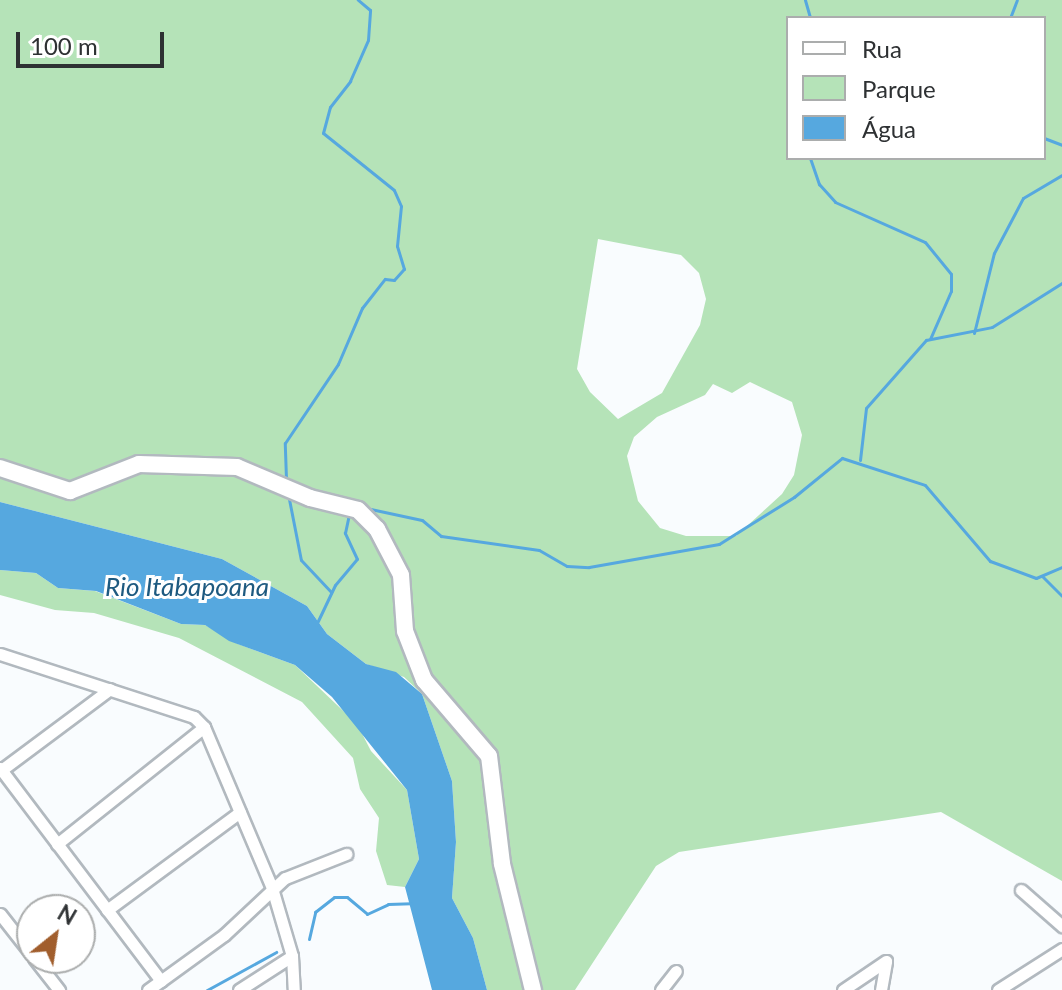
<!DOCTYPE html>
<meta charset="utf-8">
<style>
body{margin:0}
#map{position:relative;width:1062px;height:990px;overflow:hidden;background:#f9fcfe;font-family:Lato,sans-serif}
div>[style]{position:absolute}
.green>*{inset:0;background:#b5e3b8}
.water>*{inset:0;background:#56a8df}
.stream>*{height:3px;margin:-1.5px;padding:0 1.5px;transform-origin:1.5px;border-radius:1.5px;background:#56a8df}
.roads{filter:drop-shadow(2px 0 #b2b9bf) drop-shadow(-2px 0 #b2b9bf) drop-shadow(0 2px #b2b9bf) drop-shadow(0 -2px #b2b9bf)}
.street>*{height:11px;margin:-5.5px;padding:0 5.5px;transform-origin:5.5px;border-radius:5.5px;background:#fff}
.secondary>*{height:16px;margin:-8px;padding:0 8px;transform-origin:8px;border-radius:8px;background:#fff}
span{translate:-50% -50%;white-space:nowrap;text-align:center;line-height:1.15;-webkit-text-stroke:6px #fff;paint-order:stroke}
.water-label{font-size:26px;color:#1e5a80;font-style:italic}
.legend{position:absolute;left:786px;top:16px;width:260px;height:144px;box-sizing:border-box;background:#fff;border:2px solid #abadad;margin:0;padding:10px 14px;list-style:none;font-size:24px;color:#2e3133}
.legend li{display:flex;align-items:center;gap:16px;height:40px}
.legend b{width:40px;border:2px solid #abadad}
.north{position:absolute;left:16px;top:894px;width:80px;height:80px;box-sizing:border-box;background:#fff;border:2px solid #abadad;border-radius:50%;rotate:30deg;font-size:22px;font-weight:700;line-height:32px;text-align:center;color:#2e3133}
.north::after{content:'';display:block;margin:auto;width:28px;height:36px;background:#a15e2d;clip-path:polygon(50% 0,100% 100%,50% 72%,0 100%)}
.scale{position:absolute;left:16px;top:32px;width:148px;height:36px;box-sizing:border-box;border:4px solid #2e3133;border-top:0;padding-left:10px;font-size:24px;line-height:28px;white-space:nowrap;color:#2e3133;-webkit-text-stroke:6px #fff;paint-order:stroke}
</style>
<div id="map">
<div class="green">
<div style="clip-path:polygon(evenodd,0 0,1062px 0,1062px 881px,941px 812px,679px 852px,656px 866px,575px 990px,487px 990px,473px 938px,452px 898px,456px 842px,452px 781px,422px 694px,404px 677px,366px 664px,327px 634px,307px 606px,222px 559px,0 502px,0 0,788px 18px,1044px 18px,1044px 158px,788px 158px,788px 18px,0 0,598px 239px,681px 255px,699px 273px,706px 299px,700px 325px,662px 393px,618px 419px,590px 392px,577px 369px,598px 239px,0 0,750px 382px,792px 402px,802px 435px,794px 475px,782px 494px,736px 536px,686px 536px,660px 528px,638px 501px,627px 456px,634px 437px,657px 417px,705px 395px,713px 384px,732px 393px,750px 382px)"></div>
<div style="clip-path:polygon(0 570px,36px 573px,58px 588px,95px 591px,181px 624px,205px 625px,238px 644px,295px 665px,357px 724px,371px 751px,407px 790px,419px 859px,405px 887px,387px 885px,376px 851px,379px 818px,360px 789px,353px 758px,302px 702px,179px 638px,94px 613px,55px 610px,0 595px)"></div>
</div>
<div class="water">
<div style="clip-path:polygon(0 502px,222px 559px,307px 606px,327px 634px,366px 664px,396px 672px,422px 694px,452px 781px,456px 842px,452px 898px,473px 938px,487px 990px,432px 990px,405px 887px,419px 859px,407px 790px,332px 697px,295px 665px,229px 641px,205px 625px,181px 624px,96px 591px,58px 588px,36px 573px,0 570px)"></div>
</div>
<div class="stream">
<div style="left:805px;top:0;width:19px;rotate:74deg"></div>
<div style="left:1010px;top:18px;width:19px;rotate:-69deg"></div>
<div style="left:1044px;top:138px;width:19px;rotate:21deg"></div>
<div style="left:810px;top:158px;width:28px;rotate:71deg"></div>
<div style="left:819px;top:184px;width:24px;rotate:48deg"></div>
<div style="left:835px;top:202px;width:98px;rotate:24deg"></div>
<div style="left:925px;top:242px;width:41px;rotate:50.9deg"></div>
<div style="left:951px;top:274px;width:17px;rotate:90deg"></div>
<div style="left:951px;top:291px;width:52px;rotate:113.6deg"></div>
<div style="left:974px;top:333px;width:82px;rotate:-76deg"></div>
<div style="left:994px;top:253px;width:62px;rotate:-62.2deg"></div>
<div style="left:1023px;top:198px;width:45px;rotate:-30.5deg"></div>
<div style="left:860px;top:460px;width:52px;rotate:-83.4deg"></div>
<div style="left:866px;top:408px;width:91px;rotate:-48.6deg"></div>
<div style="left:926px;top:340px;width:67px;rotate:-11.1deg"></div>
<div style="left:992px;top:327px;width:83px;rotate:-32.2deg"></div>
<div style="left:286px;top:479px;width:36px;rotate:-92deg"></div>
<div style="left:285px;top:443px;width:95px;rotate:-56.1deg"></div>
<div style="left:338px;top:364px;width:61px;rotate:-66.8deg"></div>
<div style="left:362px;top:308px;width:37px;rotate:-52deg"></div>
<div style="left:385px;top:279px;width:9px;rotate:6deg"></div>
<div style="left:394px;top:280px;width:15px;rotate:-48deg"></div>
<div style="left:404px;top:269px;width:24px;rotate:-107deg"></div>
<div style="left:397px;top:246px;width:40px;rotate:-84.3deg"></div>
<div style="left:401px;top:206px;width:17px;rotate:-114deg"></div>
<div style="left:394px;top:190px;width:91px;rotate:-141.2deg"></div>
<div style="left:323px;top:133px;width:27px;rotate:-75deg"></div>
<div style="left:330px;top:107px;width:33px;rotate:-52deg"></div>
<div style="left:350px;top:81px;width:45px;rotate:-66.3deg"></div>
<div style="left:368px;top:40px;width:30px;rotate:-86deg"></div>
<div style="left:370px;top:10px;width:16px;rotate:-140deg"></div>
<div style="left:288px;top:494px;width:67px;rotate:78.9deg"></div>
<div style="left:301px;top:560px;width:44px;rotate:46.8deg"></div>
<div style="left:366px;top:508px;width:57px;rotate:12.1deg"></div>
<div style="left:422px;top:520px;width:25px;rotate:40deg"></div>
<div style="left:441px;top:536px;width:99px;rotate:8.1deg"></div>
<div style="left:539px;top:550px;width:32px;rotate:30deg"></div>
<div style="left:567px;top:566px;width:22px;rotate:3deg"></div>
<div style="left:589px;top:567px;width:132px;rotate:-10deg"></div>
<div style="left:719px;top:544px;width:89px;rotate:-32.1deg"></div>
<div style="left:794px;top:497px;width:62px;rotate:-39.1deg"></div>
<div style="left:842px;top:458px;width:87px;rotate:18deg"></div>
<div style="left:925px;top:485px;width:100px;rotate:49.5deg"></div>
<div style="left:990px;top:561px;width:49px;rotate:20.3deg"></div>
<div style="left:1036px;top:578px;width:28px;rotate:-23deg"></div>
<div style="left:1042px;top:576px;width:28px;rotate:45deg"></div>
<div style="left:316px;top:625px;width:44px;rotate:-64.6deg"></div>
<div style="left:335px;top:585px;width:34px;rotate:-50deg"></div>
<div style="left:357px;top:559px;width:29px;rotate:-115deg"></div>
<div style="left:345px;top:533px;width:19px;rotate:-78deg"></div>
<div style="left:309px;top:939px;width:28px;rotate:-77deg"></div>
<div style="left:315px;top:912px;width:24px;rotate:-38deg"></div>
<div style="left:334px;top:897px;width:13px"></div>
<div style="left:347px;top:897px;width:26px;rotate:40deg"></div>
<div style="left:367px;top:914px;width:23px;rotate:-25deg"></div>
<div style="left:388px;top:904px;width:23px;rotate:-2deg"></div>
<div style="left:207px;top:990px;width:79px;rotate:-28.8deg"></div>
</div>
<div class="roads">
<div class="street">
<div style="left:0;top:654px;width:204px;rotate:18deg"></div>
<div style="left:194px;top:717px;width:14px;rotate:45deg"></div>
<div style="left:204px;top:727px;width:175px;rotate:67.1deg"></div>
<div style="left:272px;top:888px;width:71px;rotate:73.6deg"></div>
<div style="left:292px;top:956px;width:34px;rotate:87deg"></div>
<div style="left:0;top:768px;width:267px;rotate:52.9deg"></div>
<div style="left:0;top:771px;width:137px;rotate:-36.7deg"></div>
<div style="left:57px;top:844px;width:188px;rotate:-38.5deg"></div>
<div style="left:1021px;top:890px;width:55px;rotate:41.3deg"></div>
<div style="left:107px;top:910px;width:165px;rotate:-36.4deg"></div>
<div style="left:0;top:914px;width:52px;rotate:52deg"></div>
<div style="left:34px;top:958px;width:41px;rotate:52deg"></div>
<div style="left:148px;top:990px;width:94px;rotate:-35.9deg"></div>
<div style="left:224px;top:935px;width:83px;rotate:-43.1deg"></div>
<div style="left:285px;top:878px;width:66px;rotate:-21.5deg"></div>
<div style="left:239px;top:990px;width:63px;rotate:-32.7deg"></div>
<div style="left:661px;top:990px;width:24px;rotate:-52deg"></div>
<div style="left:843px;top:990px;width:52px;rotate:-34deg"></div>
<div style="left:881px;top:990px;width:29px;rotate:-80deg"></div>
<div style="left:998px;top:990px;width:76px;rotate:-32.6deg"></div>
</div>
<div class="secondary">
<div style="left:0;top:468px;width:74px;rotate:18.2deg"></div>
<div style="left:70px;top:491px;width:74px;rotate:-21.4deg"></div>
<div style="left:139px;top:464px;width:98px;rotate:1.8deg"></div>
<div style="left:237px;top:467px;width:79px;rotate:23deg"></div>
<div style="left:310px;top:498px;width:49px;rotate:14deg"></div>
<div style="left:358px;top:510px;width:27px;rotate:45deg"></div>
<div style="left:377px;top:529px;width:52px;rotate:62.4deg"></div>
<div style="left:401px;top:575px;width:56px;rotate:85.9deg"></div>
<div style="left:405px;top:631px;width:53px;rotate:68.8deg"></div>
<div style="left:424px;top:680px;width:100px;rotate:49.5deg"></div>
<div style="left:489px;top:756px;width:109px;rotate:83.1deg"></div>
<div style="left:502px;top:864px;width:130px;rotate:76.2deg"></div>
</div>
</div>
<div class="water-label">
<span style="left:187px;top:587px">Rio Itabapoana</span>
</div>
<ul class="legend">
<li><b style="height:10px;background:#fff"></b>Rua</li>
<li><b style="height:22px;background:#b5e3b8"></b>Parque</li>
<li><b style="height:22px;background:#56a8df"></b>Água</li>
</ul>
<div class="north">N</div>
<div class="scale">100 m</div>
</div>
